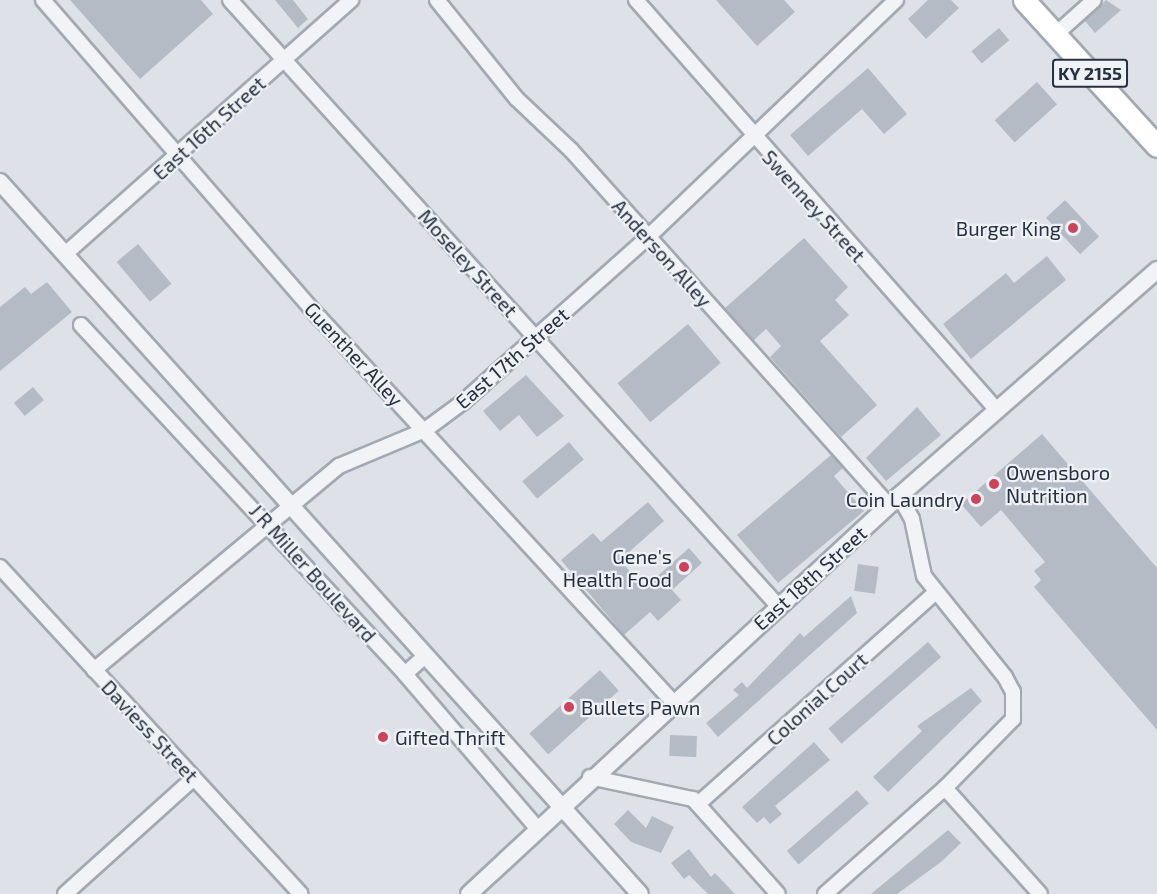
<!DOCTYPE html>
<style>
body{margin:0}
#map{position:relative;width:1157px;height:894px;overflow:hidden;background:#dee2e8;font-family:"Exo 2",sans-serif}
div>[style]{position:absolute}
.building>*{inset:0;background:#b5bbc5;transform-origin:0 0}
.roads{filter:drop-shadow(2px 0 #a3a9b2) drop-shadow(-2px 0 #a3a9b2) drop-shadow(0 2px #a3a9b2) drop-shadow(0 -2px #a3a9b2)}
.minor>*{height:14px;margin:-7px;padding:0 7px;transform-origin:7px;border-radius:7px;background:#f1f3f6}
.tertiary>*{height:16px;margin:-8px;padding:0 8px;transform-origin:8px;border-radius:8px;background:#f1f3f6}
.primary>*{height:21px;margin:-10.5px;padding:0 10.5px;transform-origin:10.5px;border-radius:10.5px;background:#fff}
.dots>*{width:16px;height:16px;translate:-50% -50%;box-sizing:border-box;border:3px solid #eef1f5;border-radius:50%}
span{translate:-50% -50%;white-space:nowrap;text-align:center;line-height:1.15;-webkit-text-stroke:4.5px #eef1f5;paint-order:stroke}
.shield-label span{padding:2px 4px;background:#eef1f5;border:2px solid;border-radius:4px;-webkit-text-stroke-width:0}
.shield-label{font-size:18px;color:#27303f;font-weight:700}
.street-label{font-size:20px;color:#27303f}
.poi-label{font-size:20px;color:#27303f}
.right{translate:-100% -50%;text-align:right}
.left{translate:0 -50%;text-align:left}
</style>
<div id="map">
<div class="building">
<div style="clip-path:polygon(70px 0,201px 0,213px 14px,140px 79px)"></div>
<div style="clip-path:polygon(275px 0,293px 0,308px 19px,298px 28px)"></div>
<div style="clip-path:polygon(716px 0,784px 0,795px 12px,757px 46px)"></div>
<div style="clip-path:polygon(928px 0,951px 0,959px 8px,926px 39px,908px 19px)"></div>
<div style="clip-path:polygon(1106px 0,1121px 10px,1095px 33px,1085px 21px)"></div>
<div style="left:999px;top:28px;width:16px;height:36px;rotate:50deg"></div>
<div style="clip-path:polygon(868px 68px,907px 114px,884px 134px,862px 109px,808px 156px,790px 135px)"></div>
<div style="left:1037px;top:82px;width:30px;height:57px;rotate:48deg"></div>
<div style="left:1065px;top:200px;width:50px;height:26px;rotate:47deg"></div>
<div style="clip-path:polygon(804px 238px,848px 287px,835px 300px,849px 315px,820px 341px,877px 405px,841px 437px,770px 357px,781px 346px,766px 329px,753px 341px,725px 308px)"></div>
<div style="left:138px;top:244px;width:52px;height:28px;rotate:50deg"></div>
<div style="clip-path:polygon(1047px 256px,1066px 280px,971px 359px,943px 324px,1006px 273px,1014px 283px)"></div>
<div style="clip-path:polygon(47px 282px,72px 312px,0 371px,0 307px,25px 287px,31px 294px)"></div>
<div style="left:688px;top:324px;width:51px;height:92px;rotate:50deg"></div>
<div style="clip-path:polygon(526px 375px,564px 416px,537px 437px,519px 415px,500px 431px,483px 411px)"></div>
<div style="left:33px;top:387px;width:17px;height:25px;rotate:50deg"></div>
<div style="clip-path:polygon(917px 407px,941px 435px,886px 481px,866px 458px)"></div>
<div style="clip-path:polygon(1042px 434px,1157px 568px,1157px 730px,1034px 587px,1041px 580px,1034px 571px,1045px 562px,1001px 510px,981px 527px,961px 504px)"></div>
<div style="left:569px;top:442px;width:23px;height:61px;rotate:50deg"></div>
<div style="clip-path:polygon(831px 455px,843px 468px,834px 476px,864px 511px,778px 583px,737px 535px)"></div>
<div style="clip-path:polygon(648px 502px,664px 521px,620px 560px,644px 588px,689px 548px,702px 563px,672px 590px,681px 600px,658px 621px,650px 612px,624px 635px,561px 560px,593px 533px,601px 542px)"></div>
<div style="left:858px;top:564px;width:21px;height:27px;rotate:8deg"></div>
<div style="clip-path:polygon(851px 596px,857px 613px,718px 737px,706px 723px,739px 695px,733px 690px,742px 682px,747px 688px,800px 633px,804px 637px)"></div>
<div style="left:928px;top:642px;width:20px;height:132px;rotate:49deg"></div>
<div style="left:600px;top:670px;width:28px;height:95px;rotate:48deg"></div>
<div style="clip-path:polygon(971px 688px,982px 701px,888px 792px,873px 777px,922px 731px,917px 726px)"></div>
<div style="left:670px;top:735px;width:27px;height:21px;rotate:2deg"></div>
<div style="clip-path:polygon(814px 742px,830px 760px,775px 806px,782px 814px,770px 824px,764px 817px,757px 823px,742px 807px)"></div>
<div style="left:857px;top:790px;width:18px;height:93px;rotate:49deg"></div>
<div style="clip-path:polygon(628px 810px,646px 828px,652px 816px,674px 827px,661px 853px,631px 842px,614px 824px)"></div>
<div style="clip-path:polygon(948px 830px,961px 843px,941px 862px,897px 894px,871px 894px)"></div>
<div style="clip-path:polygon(689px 849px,711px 877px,715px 873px,735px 894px,708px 894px,689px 875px,684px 879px,671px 863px)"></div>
</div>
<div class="roads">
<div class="minor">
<div style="left:43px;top:0;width:420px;rotate:49deg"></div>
<div style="left:319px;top:317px;width:523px;rotate:47.4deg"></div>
<div style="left:230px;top:0;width:818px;rotate:47.87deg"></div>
<div style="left:437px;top:0;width:127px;rotate:51.1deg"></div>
<div style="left:517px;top:99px;width:74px;rotate:43.4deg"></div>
<div style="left:571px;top:150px;width:477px;rotate:48.2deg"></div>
<div style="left:636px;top:0;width:545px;rotate:48.65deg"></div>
<div style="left:1055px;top:35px;width:52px;rotate:-41.9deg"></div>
<div style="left:65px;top:254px;width:383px;rotate:-41.6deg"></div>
<div style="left:81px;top:325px;width:476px;rotate:47.1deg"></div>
<div style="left:405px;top:674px;width:203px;rotate:49.4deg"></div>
<div style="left:0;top:567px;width:444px;rotate:47.4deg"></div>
<div style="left:94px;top:670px;width:319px;rotate:-39.8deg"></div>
<div style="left:339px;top:466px;width:93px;rotate:-22.7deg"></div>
<div style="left:425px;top:430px;width:47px;rotate:-36.4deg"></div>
<div style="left:463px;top:402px;width:248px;rotate:-41.7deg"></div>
<div style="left:648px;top:237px;width:343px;rotate:-43.7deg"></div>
<div style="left:405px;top:674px;width:25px;rotate:-42deg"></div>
<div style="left:590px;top:777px;width:105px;rotate:12.1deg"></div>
<div style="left:693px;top:799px;width:127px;rotate:48.2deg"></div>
<div style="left:945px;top:788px;width:142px;rotate:48.1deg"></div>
<div style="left:698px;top:804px;width:317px;rotate:-41.7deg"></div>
<div style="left:65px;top:894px;width:173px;rotate:-42deg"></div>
<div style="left:825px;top:894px;width:160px;rotate:-41.5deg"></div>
<div style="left:945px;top:788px;width:97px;rotate:-45.4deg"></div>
<div style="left:1013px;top:719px;width:27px;rotate:-90deg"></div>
<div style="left:1013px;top:692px;width:17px;rotate:-118deg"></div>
<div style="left:1005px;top:677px;width:129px;rotate:-128.7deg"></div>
<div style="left:924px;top:576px;width:58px;rotate:-101.9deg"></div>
<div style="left:912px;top:519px;width:26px;rotate:-119deg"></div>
</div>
<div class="tertiary">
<div style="left:0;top:182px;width:957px;rotate:48.05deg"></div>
<div style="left:469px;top:894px;width:586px;rotate:-42.79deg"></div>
<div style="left:899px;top:496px;width:343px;rotate:-41.2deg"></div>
</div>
<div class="primary">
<div style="left:1024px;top:0;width:197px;rotate:47.7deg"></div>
</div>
</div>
<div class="dots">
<div style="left:1073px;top:228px;background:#ce425a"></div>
<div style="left:994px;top:484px;background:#ce425a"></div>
<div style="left:976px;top:499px;background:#ce425a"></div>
<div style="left:684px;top:567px;background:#ce425a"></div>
<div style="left:569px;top:707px;background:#ce425a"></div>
<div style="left:383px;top:737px;background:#ce425a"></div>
</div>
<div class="shield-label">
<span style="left:1090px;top:73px">KY 2155</span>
</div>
<div class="street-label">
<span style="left:209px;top:128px;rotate:-42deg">East 16th Street</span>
<span style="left:814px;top:206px;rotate:48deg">Swenney Street</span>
<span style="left:662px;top:253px;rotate:48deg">Anderson Alley</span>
<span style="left:468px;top:263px;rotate:48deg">Moseley Street</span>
<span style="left:354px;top:354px;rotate:47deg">Guenther Alley</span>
<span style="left:512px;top:358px;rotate:-41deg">East 17th Street</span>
<span style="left:313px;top:573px;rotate:48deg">J R Miller Boulevard</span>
<span style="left:810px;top:578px;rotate:-42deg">East 18th Street</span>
<span style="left:817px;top:699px;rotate:-42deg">Colonial Court</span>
<span style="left:150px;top:731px;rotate:47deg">Daviess Street</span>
</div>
<div class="poi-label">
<span class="right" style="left:1061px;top:228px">Burger King</span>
<span class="left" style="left:1006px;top:484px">Owensboro<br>Nutrition</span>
<span class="right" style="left:964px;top:499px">Coin Laundry</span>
<span class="right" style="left:672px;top:568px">Gene's<br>Health Food</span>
<span class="left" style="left:581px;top:707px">Bullets Pawn</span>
<span class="left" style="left:395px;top:737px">Gifted Thrift</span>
</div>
</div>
